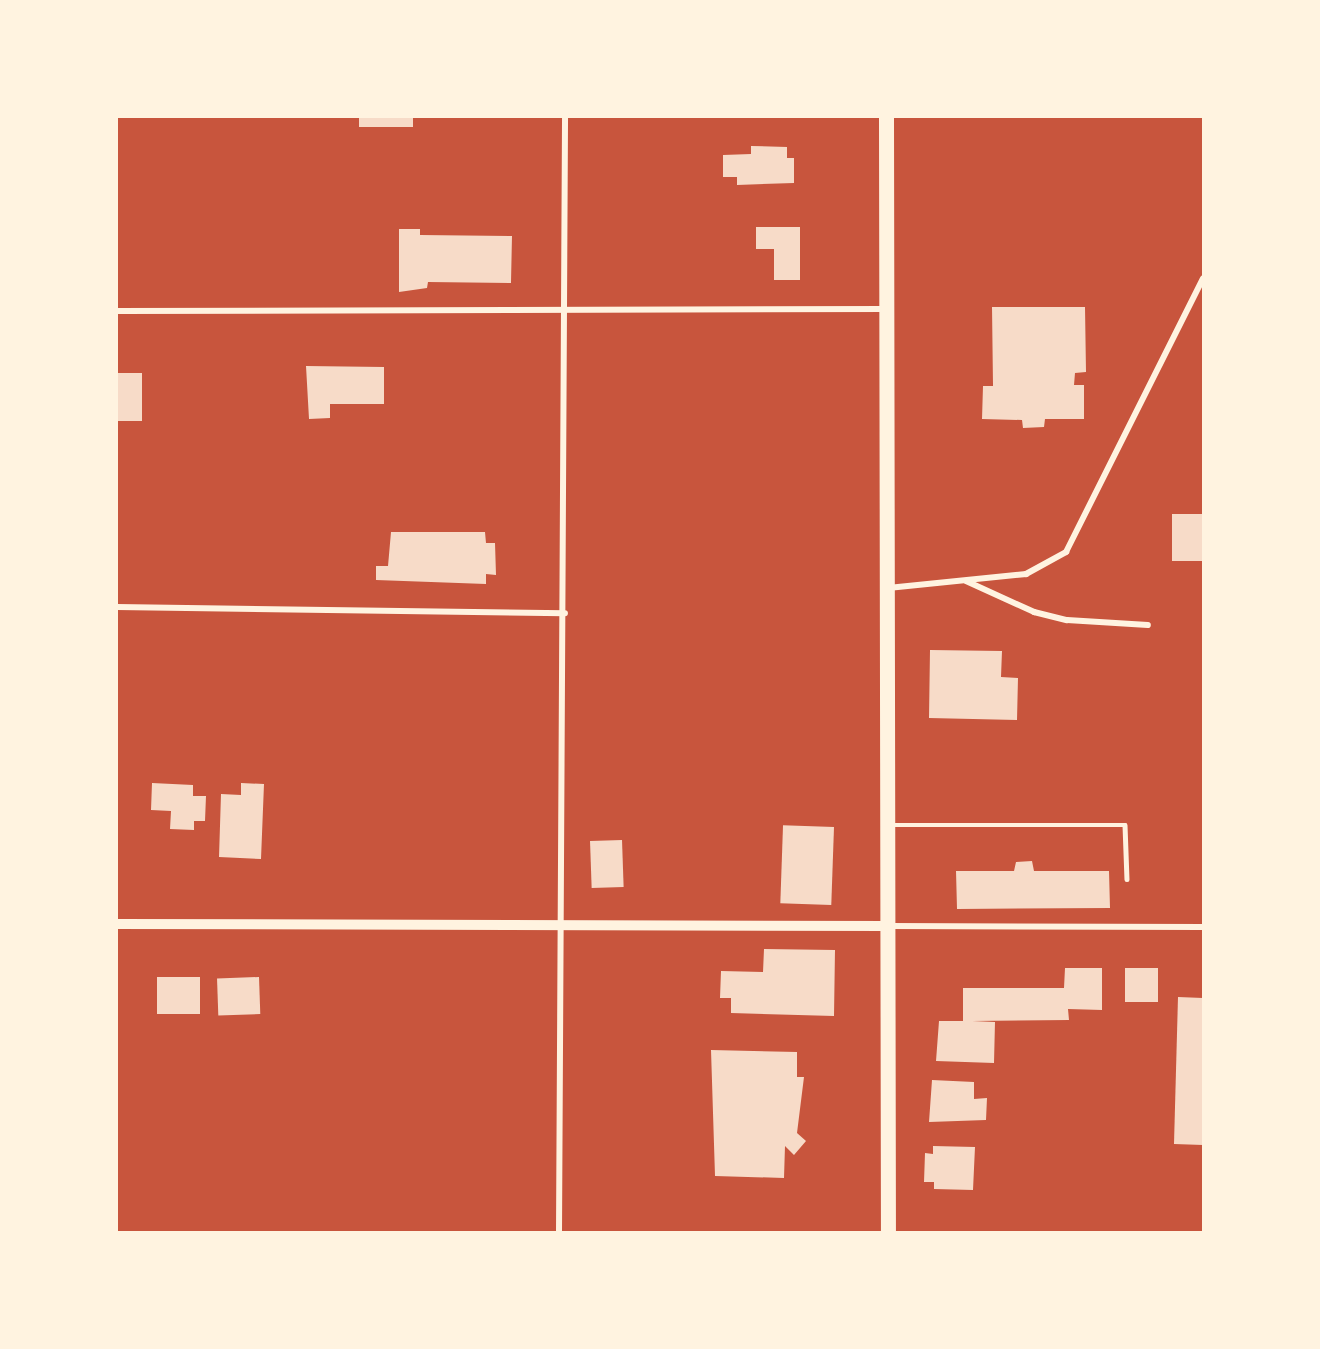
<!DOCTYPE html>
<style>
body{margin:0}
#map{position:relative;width:1320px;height:1349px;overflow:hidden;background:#c8553d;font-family:Manrope,sans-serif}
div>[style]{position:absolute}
.building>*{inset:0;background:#f7dbc8;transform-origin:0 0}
.service>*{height:4.5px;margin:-2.25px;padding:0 2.25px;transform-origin:2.25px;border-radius:2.25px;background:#fff3e0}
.minor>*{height:6px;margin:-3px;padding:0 3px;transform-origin:3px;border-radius:3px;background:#fff3e0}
.tertiary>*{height:10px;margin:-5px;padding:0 5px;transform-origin:5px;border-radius:5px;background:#fff3e0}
.primary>*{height:15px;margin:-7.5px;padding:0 7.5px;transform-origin:7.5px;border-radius:7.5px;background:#fff3e0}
span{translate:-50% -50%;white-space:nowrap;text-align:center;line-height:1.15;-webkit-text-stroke:6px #fff3e0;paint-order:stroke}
.frame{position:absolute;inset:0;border:118px solid #fff3e0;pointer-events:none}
</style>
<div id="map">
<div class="building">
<div style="left:359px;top:117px;width:54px;height:10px"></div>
<div style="clip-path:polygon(751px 146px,787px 147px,787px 158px,794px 158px,794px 183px,737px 185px,737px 177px,723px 177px,723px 155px,751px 154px)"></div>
<div style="clip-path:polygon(756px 227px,800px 227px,800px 280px,774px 280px,774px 249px,756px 249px)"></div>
<div style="clip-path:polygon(399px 229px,420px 229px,420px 235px,512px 236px,511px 283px,428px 282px,427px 288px,399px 292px)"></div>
<div style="clip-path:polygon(992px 307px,1085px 307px,1086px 372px,1075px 373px,1074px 385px,1084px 385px,1084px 419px,1045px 419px,1044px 427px,1023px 428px,1022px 420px,982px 419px,983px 386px,993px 386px)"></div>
<div style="clip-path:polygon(306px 366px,384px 367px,384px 404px,330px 404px,330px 418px,309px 419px)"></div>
<div style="left:117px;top:373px;width:25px;height:48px"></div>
<div style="left:1172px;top:514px;width:31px;height:47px"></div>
<div style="clip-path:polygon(391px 532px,485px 532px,486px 543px,495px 543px,496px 575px,486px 574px,486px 584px,376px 580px,376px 566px,388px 566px)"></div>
<div style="clip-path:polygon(930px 650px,1002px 651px,1001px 677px,1018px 678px,1017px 720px,929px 718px)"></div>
<div style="clip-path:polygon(152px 783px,193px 785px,193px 796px,206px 796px,205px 821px,194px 821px,194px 830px,170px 829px,171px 811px,151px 810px)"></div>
<div style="clip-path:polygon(241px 783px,264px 784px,261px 859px,219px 857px,221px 794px,241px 795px)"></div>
<div style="left:834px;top:827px;width:78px;height:51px;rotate:92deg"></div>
<div style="left:622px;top:840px;width:47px;height:32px;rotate:88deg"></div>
<div style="clip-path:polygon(1032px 861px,1034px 871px,1109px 871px,1110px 908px,957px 909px,956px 871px,1014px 871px,1016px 862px)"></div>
<div style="clip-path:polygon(764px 949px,835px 950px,834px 1016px,731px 1013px,731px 998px,720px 998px,721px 971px,763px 972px)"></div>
<div style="clip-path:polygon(1065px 968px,1102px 968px,1102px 1010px,1068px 1009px,1069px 1020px,972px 1021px,995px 1022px,994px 1063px,936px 1061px,939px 1021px,963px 1021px,963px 988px,1064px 988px)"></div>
<div style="left:1125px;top:968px;width:33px;height:34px"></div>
<div style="left:157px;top:977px;width:43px;height:37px"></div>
<div style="left:259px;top:977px;width:37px;height:42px;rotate:88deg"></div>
<div style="clip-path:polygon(1178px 997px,1203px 998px,1203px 1145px,1174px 1144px)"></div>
<div style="clip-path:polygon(711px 1050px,797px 1052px,797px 1077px,804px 1077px,797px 1133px,806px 1141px,794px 1155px,785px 1146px,784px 1178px,715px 1176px)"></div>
<div style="clip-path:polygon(932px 1080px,974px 1082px,974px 1099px,987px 1098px,986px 1120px,929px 1122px)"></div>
<div style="clip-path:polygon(933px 1146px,975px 1147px,973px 1190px,934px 1189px,934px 1182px,924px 1182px,925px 1153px,933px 1154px)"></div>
</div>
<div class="service">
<div style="left:890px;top:825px;width:235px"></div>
<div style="left:1125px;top:825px;width:54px;rotate:87.9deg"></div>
</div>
<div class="minor">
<div style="left:117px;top:311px;width:769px;rotate:-0.15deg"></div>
<div style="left:966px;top:581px;width:75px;rotate:24.5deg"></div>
<div style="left:1034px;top:612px;width:34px;rotate:14deg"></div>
<div style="left:1067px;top:620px;width:81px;rotate:3.5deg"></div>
<div style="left:888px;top:588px;width:139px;rotate:-5.8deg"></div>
<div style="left:1026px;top:574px;width:46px;rotate:-28.8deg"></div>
<div style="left:1066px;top:552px;width:306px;rotate:-63.4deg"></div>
<div style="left:117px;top:607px;width:448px;rotate:0.8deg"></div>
<div style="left:888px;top:926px;width:315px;rotate:0.2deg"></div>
<div style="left:559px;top:1232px;width:1115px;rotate:-89.69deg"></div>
</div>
<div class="tertiary">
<div style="left:117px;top:924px;width:770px;rotate:0.15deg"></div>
</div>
<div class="primary">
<div style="left:886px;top:117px;width:1115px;rotate:89.9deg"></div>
</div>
<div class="frame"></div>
</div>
